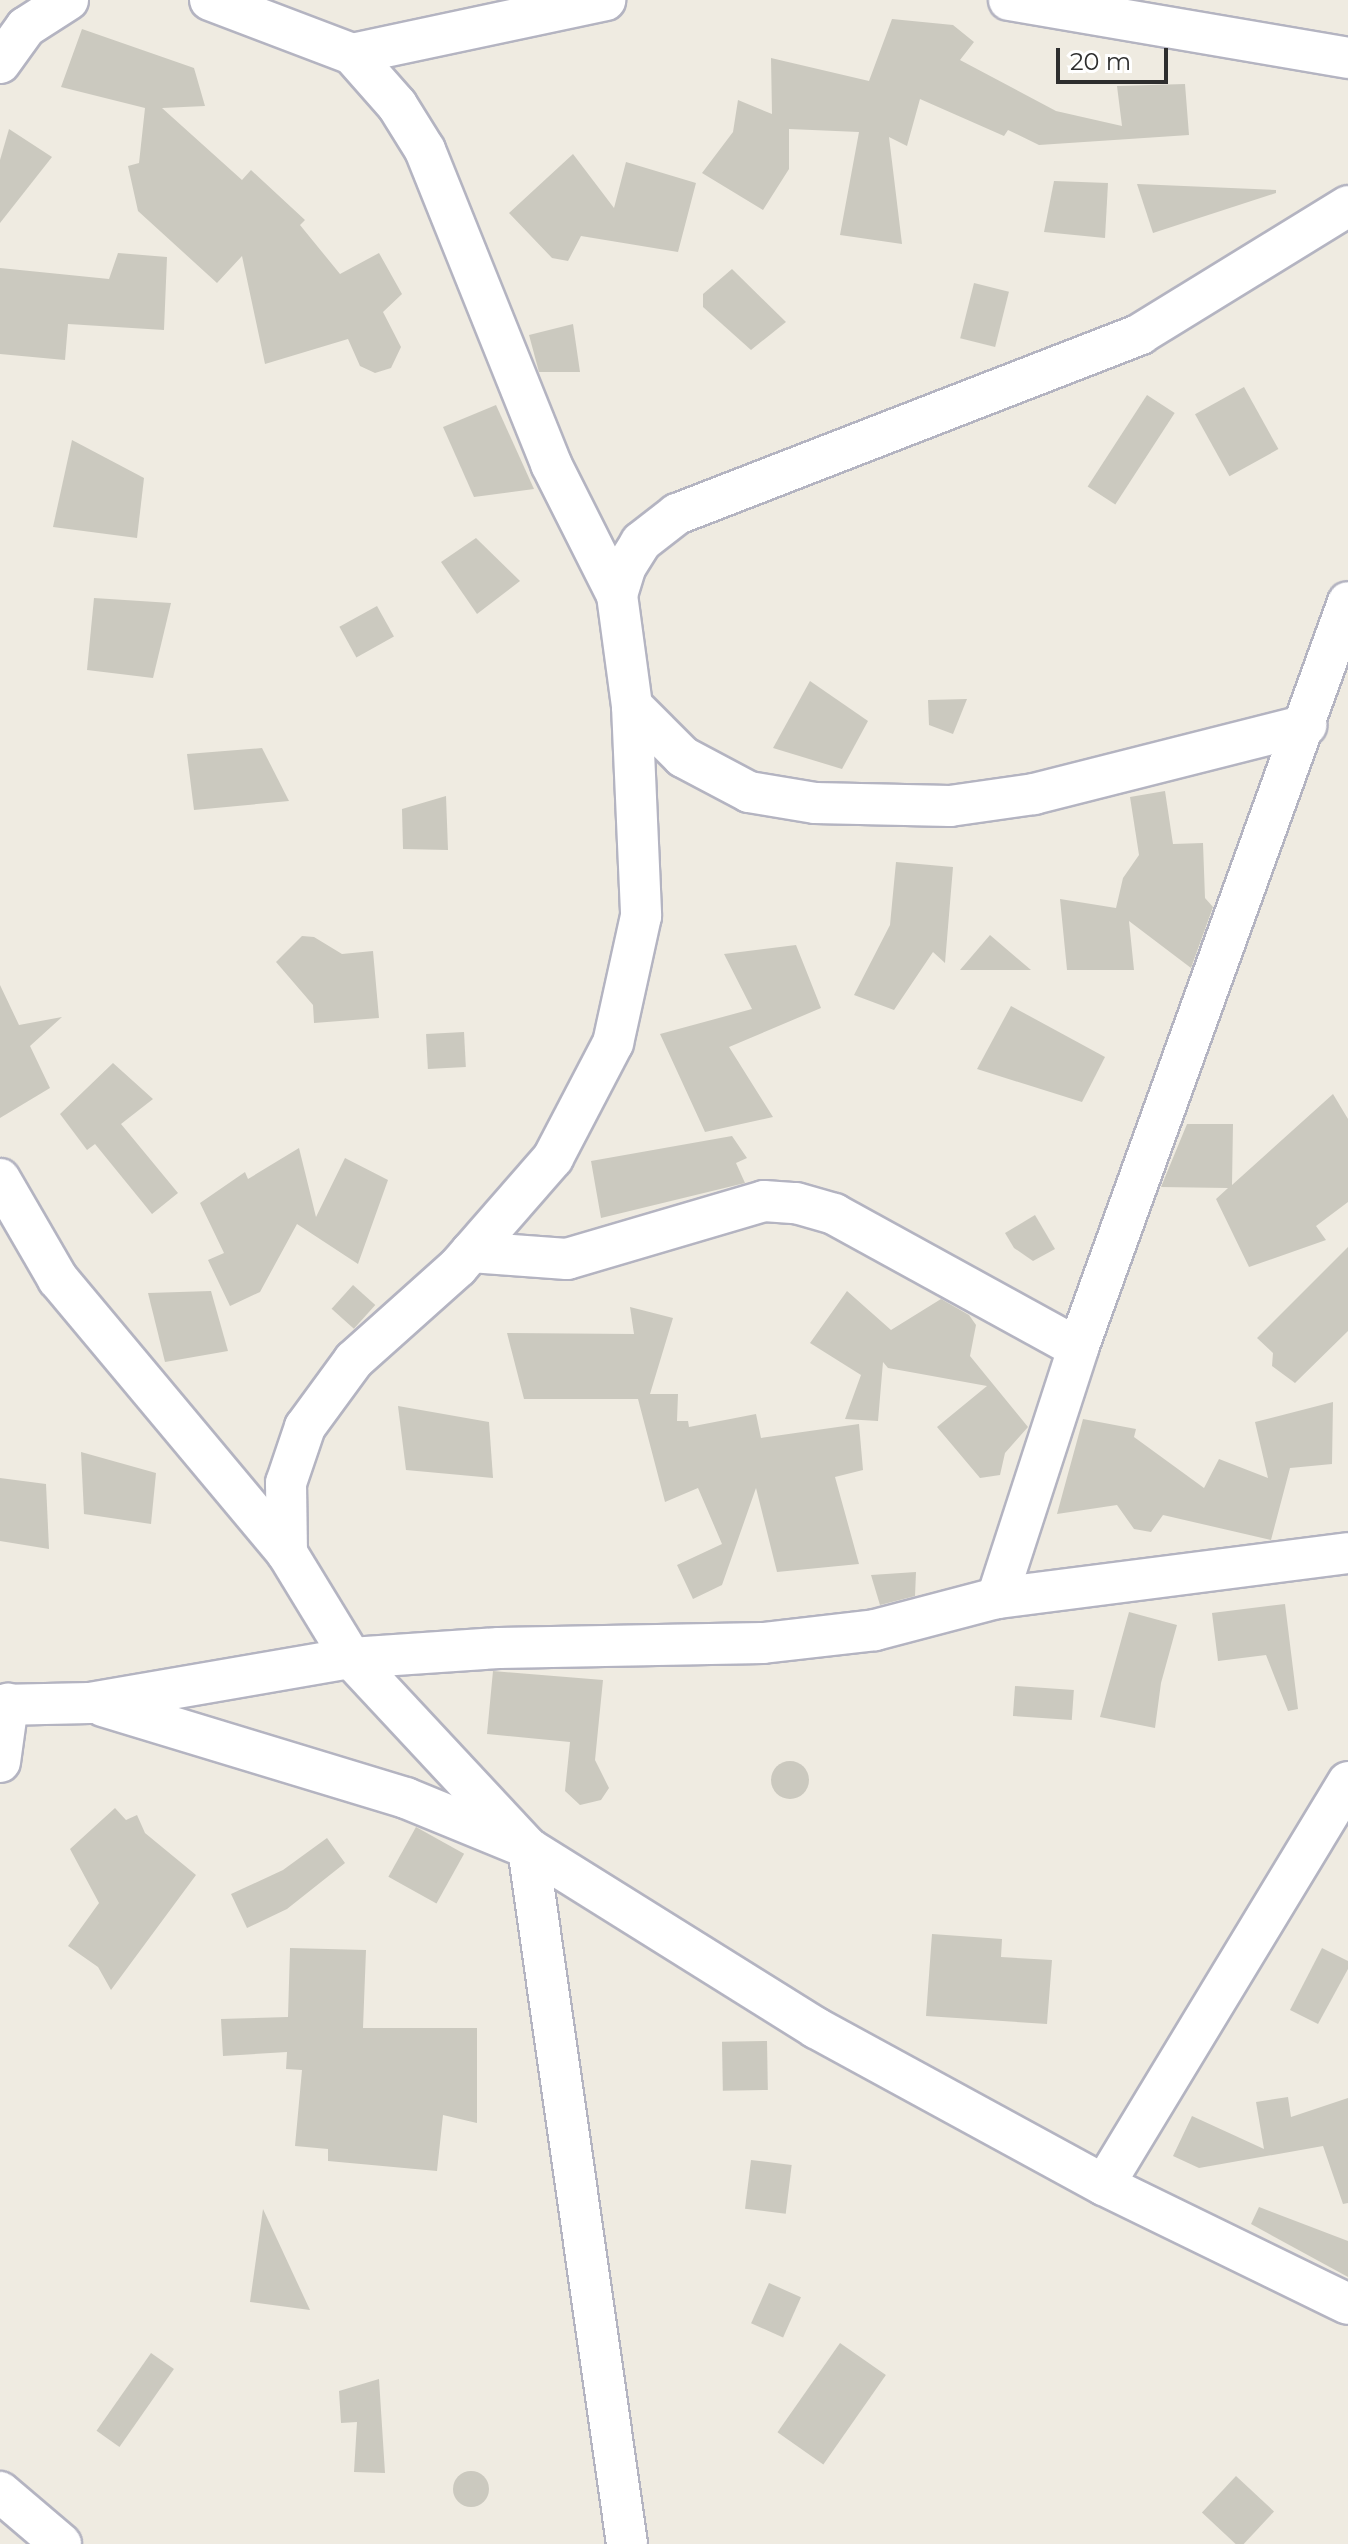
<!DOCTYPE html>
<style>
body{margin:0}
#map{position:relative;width:1348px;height:2544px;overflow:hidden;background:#efebe1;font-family:Montserrat,sans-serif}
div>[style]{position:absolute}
.building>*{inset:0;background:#cbc9bf;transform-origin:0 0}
.round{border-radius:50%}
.roads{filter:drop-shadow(2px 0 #b4b4c1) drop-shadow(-2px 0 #b4b4c1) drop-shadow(0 2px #b4b4c1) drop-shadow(0 -2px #b4b4c1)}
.street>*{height:40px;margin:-20px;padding:0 20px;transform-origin:20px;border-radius:20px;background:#fff}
span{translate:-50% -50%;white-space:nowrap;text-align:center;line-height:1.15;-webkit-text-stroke:7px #fff;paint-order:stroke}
.scale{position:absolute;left:1056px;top:48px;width:112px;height:36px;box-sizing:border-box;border:4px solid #2e2e2e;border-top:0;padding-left:10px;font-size:24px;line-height:28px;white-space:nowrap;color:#2e2e2e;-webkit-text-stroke:6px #fff;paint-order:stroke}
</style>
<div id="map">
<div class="building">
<div style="clip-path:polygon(892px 19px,953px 25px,974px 42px,960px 60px,1056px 111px,1122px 126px,1117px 86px,1185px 84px,1189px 135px,1039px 145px,1008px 130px,1004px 136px,920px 99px,907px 146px,889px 137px,902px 244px,840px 235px,859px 132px,789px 129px,789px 169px,763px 210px,702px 173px,733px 132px,738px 100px,772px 114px,771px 58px,869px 81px)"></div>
<div style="clip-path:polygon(82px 29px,194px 68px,205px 106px,162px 108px,242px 180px,251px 170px,305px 220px,300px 225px,340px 274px,379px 253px,402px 294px,383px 312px,401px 347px,391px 368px,375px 373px,360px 366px,348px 339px,265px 364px,242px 256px,217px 283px,138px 211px,128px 166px,139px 163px,145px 108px,61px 87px)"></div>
<div style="clip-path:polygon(9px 129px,52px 157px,0 223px,0 160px)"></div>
<div style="clip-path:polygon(573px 154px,614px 208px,626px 162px,696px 183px,678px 252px,581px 236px,568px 261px,552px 258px,509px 213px)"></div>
<div style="clip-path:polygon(1054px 181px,1108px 183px,1105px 238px,1044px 232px)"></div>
<div style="clip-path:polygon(1137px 184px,1276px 190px,1276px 193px,1153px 233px)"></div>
<div style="clip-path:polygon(118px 253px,167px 257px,164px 330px,68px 324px,65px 360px,0 354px,0 268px,109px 279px)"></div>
<div style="clip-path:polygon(732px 269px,786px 322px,751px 350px,703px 307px,703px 294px)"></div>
<div style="left:974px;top:283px;width:36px;height:57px;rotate:14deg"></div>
<div style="clip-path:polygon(573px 324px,580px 372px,539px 372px,529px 335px)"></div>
<div style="left:1244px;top:387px;width:71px;height:56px;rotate:61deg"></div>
<div style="left:1147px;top:395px;width:33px;height:109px;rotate:33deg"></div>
<div style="clip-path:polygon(496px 405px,534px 489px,474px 497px,443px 427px)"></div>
<div style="clip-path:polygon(72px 440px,144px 478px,137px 538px,53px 527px)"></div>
<div style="clip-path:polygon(476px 538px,520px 581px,477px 614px,441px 562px)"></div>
<div style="clip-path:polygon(94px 598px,171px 603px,153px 678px,87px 670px)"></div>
<div style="left:377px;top:606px;width:35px;height:43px;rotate:61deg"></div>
<div style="clip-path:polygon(810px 681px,868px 721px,842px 769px,773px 748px)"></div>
<div style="clip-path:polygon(967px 699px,953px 734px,929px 725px,928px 700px)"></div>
<div style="clip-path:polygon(262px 748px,289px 801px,194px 810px,187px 754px)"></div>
<div style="clip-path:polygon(1165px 791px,1173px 844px,1203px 843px,1205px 898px,1213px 907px,1191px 968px,1129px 921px,1134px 970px,1067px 970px,1060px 899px,1116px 908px,1123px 878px,1139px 855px,1130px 797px)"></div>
<div style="clip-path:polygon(446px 796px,448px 850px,403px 849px,402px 809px)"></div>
<div style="clip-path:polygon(896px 862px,953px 867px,945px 963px,933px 952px,894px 1010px,854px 995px,890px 925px)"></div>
<div style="clip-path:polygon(990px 935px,1031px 970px,960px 970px)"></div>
<div style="clip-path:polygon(302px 936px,314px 937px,342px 954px,373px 951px,379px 1018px,314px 1023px,313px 1005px,276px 962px)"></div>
<div style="clip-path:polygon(796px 945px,821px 1008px,729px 1047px,773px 1117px,705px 1132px,660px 1034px,752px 1009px,724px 954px)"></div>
<div style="clip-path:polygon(0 985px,19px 1025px,62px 1017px,30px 1046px,50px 1088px,0 1118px)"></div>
<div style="clip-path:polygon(1011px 1006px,1105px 1057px,1082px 1102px,977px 1069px)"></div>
<div style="left:464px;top:1032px;width:35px;height:38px;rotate:87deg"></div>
<div style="clip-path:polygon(113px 1063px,153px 1099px,121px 1124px,178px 1193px,152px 1214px,95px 1144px,87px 1150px,60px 1114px)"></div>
<div style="clip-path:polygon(1333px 1094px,1348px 1119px,1348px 1202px,1316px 1226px,1326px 1240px,1249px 1267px,1216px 1199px,1228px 1188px,1161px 1187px,1187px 1124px,1233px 1124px,1232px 1185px)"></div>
<div style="clip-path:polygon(732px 1136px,747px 1158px,736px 1163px,745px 1183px,601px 1218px,591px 1161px)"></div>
<div style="clip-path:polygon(299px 1148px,316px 1217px,345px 1158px,388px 1180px,358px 1264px,297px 1224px,260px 1292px,230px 1306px,208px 1260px,224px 1253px,200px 1203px,245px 1172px,248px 1179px)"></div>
<div style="clip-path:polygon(1035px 1215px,1055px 1249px,1033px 1261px,1014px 1248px,1005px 1233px)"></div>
<div style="clip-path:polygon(1348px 1247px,1348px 1331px,1295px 1383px,1272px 1366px,1273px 1353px,1257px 1338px)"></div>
<div style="left:353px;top:1285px;width:30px;height:32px;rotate:42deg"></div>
<div style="clip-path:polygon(211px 1291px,228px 1351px,165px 1362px,148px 1293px)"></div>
<div style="clip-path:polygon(847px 1291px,891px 1330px,941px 1299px,969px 1315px,976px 1325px,970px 1356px,1028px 1427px,1005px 1453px,1000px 1475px,980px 1478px,937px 1427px,987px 1386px,888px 1368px,883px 1362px,878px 1421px,845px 1419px,861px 1375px,810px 1343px)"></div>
<div style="clip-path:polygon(630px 1307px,673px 1318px,650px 1394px,678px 1394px,677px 1421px,688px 1421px,689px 1427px,756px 1414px,761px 1438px,859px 1424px,863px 1470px,835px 1477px,859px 1564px,777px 1572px,756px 1488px,722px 1585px,693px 1599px,677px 1565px,722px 1544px,698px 1488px,665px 1502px,638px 1399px,524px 1399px,507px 1333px,634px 1334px)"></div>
<div style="clip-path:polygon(1333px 1402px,1332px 1464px,1290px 1468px,1271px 1540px,1163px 1515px,1151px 1532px,1134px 1529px,1117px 1505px,1057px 1514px,1083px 1419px,1136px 1429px,1134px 1437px,1204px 1488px,1219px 1459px,1268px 1478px,1255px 1422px)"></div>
<div style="clip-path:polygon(398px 1406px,489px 1422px,493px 1478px,406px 1470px)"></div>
<div style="clip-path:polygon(81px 1452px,156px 1473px,151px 1524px,84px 1514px)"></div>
<div style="clip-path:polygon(0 1478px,46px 1484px,49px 1549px,0 1541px)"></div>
<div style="clip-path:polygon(916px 1572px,915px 1596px,880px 1605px,871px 1575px)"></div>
<div style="clip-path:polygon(1285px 1604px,1298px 1709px,1288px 1711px,1266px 1655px,1218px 1661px,1212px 1613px)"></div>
<div style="clip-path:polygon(1129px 1612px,1177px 1625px,1161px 1683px,1155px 1728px,1100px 1717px)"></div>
<div style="clip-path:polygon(493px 1671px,603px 1680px,595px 1760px,609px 1788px,601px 1800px,580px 1805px,565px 1791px,570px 1742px,487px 1734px)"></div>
<div style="left:1015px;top:1686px;width:59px;height:30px;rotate:4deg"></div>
<div class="round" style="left:771px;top:1761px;width:38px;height:38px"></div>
<div style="clip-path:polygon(115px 1808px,126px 1820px,137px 1815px,145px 1833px,196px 1875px,111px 1990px,98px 1967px,68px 1946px,99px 1903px,70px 1849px)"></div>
<div style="left:416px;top:1827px;width:55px;height:57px;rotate:29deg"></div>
<div style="clip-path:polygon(327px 1838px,345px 1863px,287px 1909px,247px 1928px,231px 1894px,283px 1870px)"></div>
<div style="clip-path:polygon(932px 1934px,1002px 1939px,1001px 1957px,1052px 1960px,1047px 2024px,926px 2016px)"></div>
<div style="clip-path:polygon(290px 1948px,366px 1950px,363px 2028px,477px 2028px,477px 2123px,443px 2115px,437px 2171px,328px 2161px,328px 2149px,295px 2146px,302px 2070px,286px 2069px,287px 2052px,223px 2056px,221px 2019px,288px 2017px)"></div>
<div style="clip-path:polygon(1322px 1948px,1348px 1961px,1348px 1969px,1318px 2024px,1290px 2010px)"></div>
<div style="left:767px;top:2041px;width:49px;height:45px;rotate:89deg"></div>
<div style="clip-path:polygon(1288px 2097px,1291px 2117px,1348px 2098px,1348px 2203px,1343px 2204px,1323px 2146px,1199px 2168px,1173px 2156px,1192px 2116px,1264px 2149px,1256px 2102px)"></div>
<div style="left:751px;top:2160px;width:41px;height:49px;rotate:7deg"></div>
<div style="clip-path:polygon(1259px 2207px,1348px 2241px,1348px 2277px,1251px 2224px)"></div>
<div style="clip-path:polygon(263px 2209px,310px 2310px,250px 2302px)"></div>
<div style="left:769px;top:2283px;width:35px;height:44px;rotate:24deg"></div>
<div style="left:840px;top:2343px;width:56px;height:109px;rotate:35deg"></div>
<div style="left:151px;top:2353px;width:28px;height:95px;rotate:35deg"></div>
<div style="clip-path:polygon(379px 2379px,385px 2473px,354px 2472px,357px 2422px,341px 2423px,339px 2391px)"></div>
<div class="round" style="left:453px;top:2471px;width:36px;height:36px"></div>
<div style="left:1236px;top:2476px;width:52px;height:50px;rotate:43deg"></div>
</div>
<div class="roads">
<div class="street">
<div style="left:210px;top:0;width:152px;rotate:20.8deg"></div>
<div style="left:352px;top:54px;width:68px;rotate:48.6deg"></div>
<div style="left:397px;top:105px;width:53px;rotate:58.1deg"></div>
<div style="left:425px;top:150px;width:338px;rotate:68.1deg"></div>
<div style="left:551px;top:464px;width:147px;rotate:63.3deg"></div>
<div style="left:617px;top:595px;width:112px;rotate:82.3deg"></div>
<div style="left:632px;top:706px;width:210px;rotate:87.5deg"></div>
<div style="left:641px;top:916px;width:130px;rotate:102.4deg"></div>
<div style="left:613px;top:1043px;width:130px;rotate:117.6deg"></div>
<div style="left:553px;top:1158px;width:145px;rotate:131.1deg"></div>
<div style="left:458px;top:1267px;width:140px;rotate:138.2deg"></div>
<div style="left:354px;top:1360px;width:83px;rotate:126.2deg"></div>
<div style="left:305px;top:1427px;width:59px;rotate:108.7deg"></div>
<div style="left:286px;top:1483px;width:70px;rotate:89.2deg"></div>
<div style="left:1009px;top:0;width:344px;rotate:9.7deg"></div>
<div style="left:352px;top:54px;width:259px;rotate:-12deg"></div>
<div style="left:0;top:63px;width:44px;rotate:-54.2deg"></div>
<div style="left:26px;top:27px;width:50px;rotate:-32.7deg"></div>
<div style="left:617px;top:595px;width:28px;rotate:-73deg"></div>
<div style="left:625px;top:568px;width:31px;rotate:-58deg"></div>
<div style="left:641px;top:542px;width:46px;rotate:-37.9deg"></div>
<div style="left:677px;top:514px;width:497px;rotate:-21.2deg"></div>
<div style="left:1140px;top:334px;width:244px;rotate:-31.6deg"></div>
<div style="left:632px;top:706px;width:72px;rotate:45deg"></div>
<div style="left:683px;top:757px;width:75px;rotate:27.9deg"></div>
<div style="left:749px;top:792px;width:67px;rotate:9.5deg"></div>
<div style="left:815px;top:803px;width:135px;rotate:1.3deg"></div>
<div style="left:950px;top:806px;width:85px;rotate:-8.1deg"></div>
<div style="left:1034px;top:794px;width:281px;rotate:-14.2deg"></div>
<div style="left:0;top:1179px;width:116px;rotate:59.9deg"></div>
<div style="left:58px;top:1279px;width:357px;rotate:50.1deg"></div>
<div style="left:287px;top:1553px;width:123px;rotate:58.6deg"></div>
<div style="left:351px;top:1658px;width:260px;rotate:47deg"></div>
<div style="left:528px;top:1848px;width:340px;rotate:32deg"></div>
<div style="left:816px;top:2028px;width:328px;rotate:28.6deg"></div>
<div style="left:1104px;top:2185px;width:271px;rotate:26deg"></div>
<div style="left:471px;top:1252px;width:96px;rotate:4.2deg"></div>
<div style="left:567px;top:1259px;width:205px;rotate:-16.4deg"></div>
<div style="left:764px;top:1201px;width:32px;rotate:4deg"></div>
<div style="left:796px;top:1203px;width:40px;rotate:16deg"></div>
<div style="left:834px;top:1214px;width:278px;rotate:28.8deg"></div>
<div style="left:997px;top:1598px;width:263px;rotate:-72deg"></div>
<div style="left:1078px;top:1348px;width:793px;rotate:-70.1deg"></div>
<div style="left:0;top:1705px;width:90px;rotate:-1.3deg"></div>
<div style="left:90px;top:1703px;width:265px;rotate:-9.8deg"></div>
<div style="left:351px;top:1658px;width:148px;rotate:-3.9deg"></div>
<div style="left:499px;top:1648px;width:264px;rotate:-1.1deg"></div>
<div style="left:763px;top:1643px;width:113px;rotate:-6.6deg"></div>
<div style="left:875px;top:1630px;width:126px;rotate:-14.7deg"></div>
<div style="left:997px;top:1598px;width:354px;rotate:-7.3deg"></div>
<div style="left:103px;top:1706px;width:317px;rotate:16.9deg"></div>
<div style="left:406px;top:1798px;width:132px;rotate:22.3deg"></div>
<div style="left:528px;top:1848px;width:703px;rotate:81.9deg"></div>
<div style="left:0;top:1762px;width:59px;rotate:-82.1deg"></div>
<div style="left:1104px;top:2185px;width:471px;rotate:-58.8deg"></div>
<div style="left:0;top:2492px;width:80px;rotate:40.4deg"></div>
</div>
</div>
<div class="scale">20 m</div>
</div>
